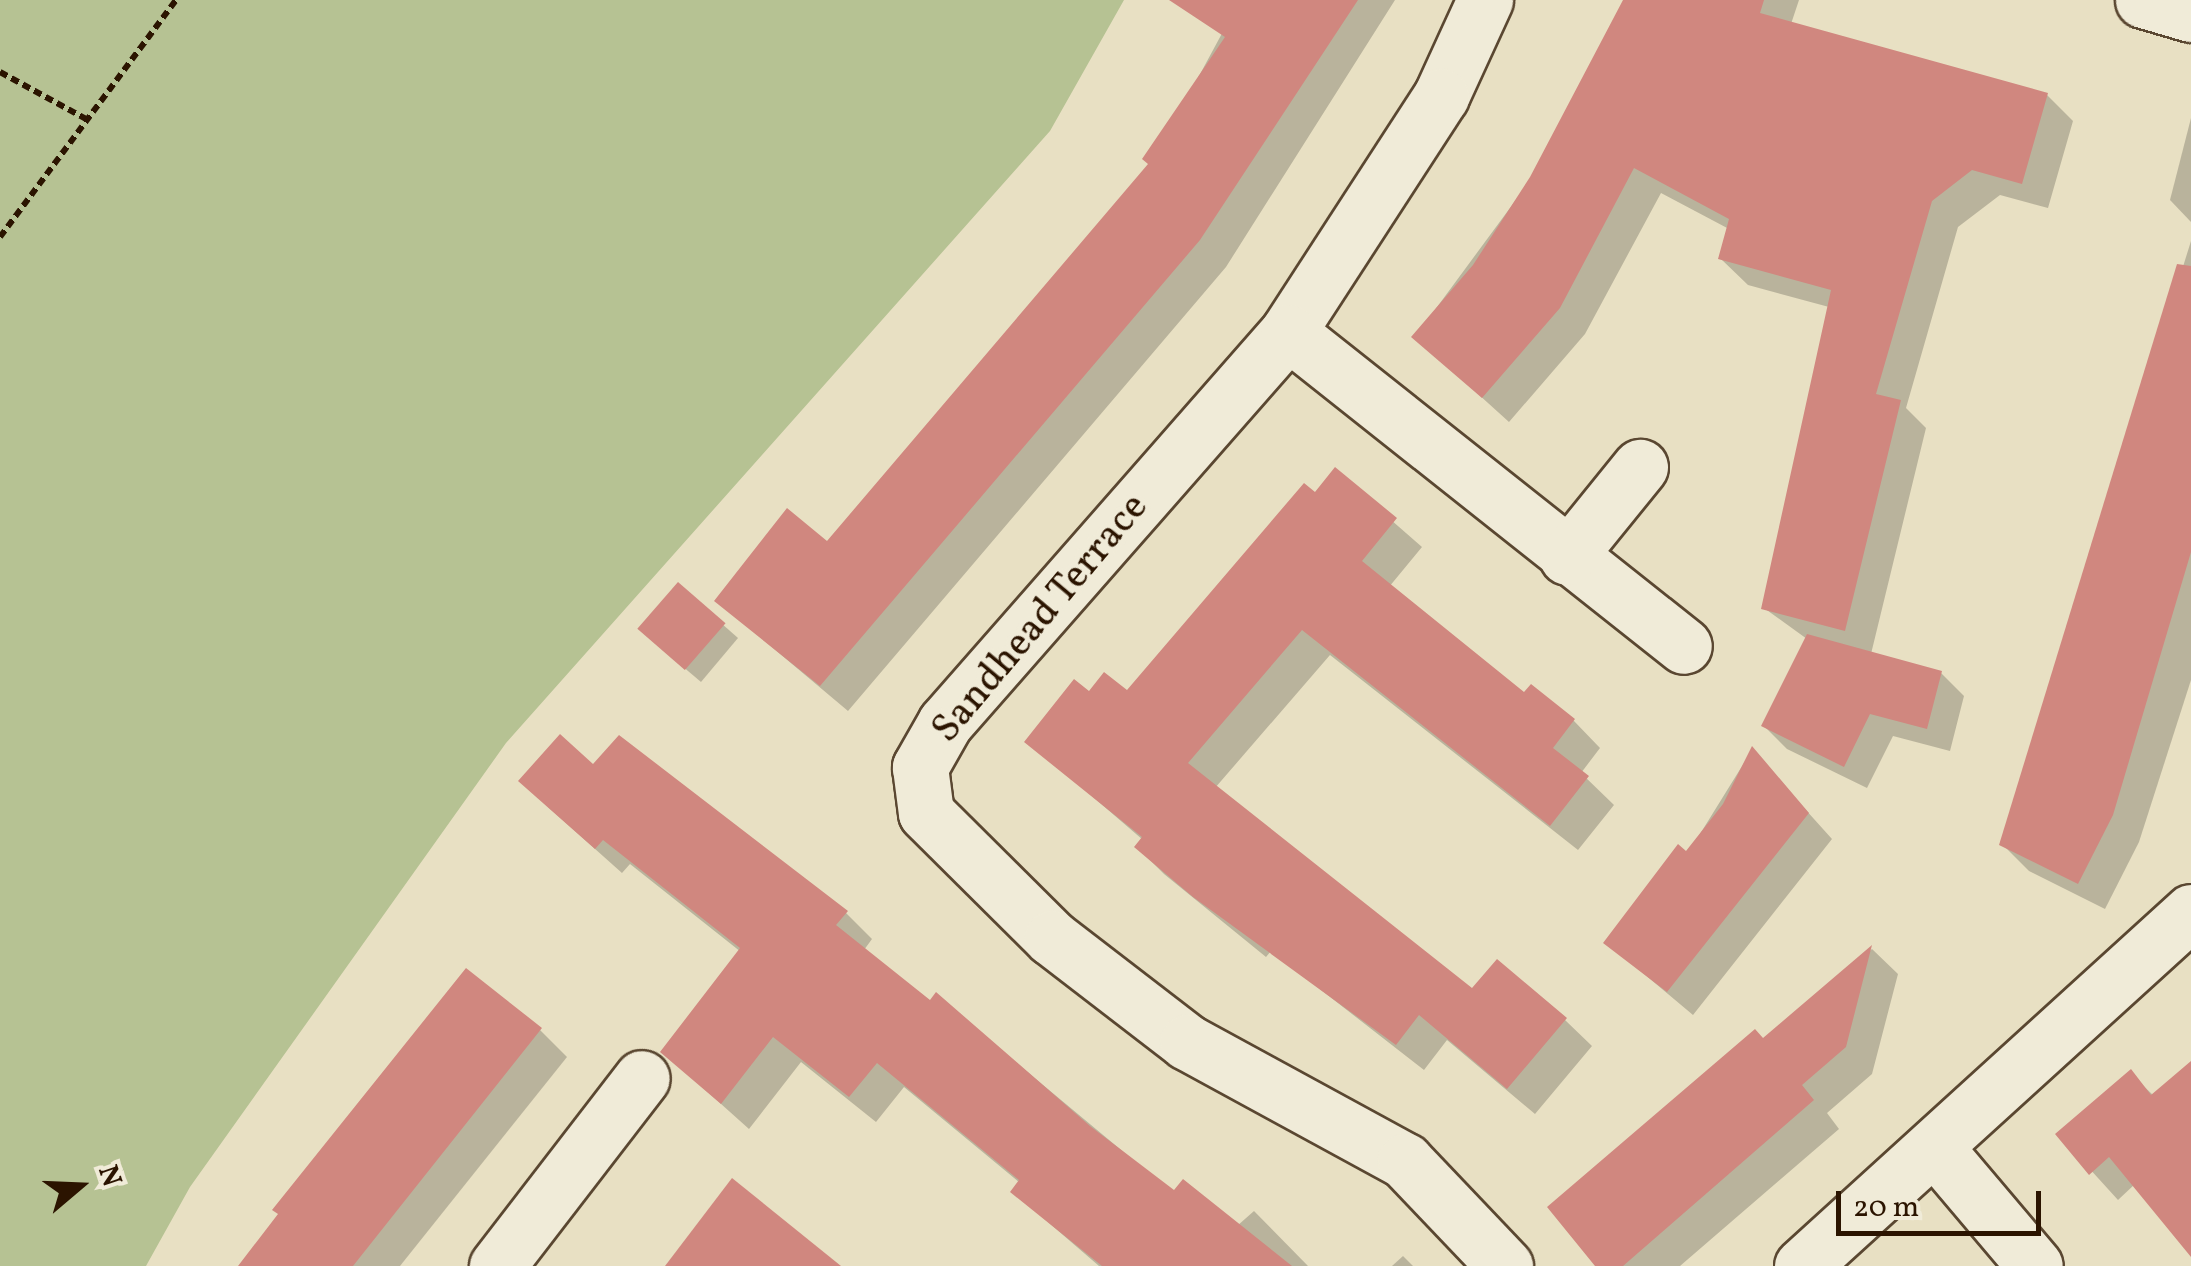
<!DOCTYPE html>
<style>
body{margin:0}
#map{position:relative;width:2191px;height:1266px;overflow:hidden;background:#e8e0c3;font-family:Vollkorn,serif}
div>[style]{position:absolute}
.green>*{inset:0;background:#b6c293}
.shadow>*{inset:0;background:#0003}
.building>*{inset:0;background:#d0877f;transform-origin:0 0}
.path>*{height:6px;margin-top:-3px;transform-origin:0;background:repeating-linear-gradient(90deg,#2b1400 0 8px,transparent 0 13px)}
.roads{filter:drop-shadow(2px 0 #5a4731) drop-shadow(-2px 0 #5a4731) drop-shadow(0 2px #5a4731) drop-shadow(0 -2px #5a4731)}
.minor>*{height:55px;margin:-27.5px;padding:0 27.5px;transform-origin:27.5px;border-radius:27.5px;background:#f0ebd8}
span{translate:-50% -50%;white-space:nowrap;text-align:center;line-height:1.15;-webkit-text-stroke:10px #f0ebd8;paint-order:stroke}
.street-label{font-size:40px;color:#2b1400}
.north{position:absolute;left:30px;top:1136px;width:100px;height:100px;-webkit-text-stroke:8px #f0ebd8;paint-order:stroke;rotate:71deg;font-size:28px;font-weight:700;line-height:40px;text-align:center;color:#2b1400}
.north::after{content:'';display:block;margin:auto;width:35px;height:45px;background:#2b1400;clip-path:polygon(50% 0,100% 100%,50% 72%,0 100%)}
.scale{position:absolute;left:1836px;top:1191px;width:205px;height:45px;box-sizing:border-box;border:5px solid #2b1400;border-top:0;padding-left:12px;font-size:30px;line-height:35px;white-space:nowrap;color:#2b1400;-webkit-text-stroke:8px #f0ebd8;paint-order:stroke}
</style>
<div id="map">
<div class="green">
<div style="clip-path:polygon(0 0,1124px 0,1050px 131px,506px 743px,190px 1187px,146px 1266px,0 1266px)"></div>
</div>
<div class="shadow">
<div style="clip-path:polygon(1240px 0,1395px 0,1226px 267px,848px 711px,717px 601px,827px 544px,1151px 165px)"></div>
<div style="clip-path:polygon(1626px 0,1799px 0,1791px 24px,2047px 95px,2073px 121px,2048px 208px,2000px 195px,1958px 227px,1906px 408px,1926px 428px,1871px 654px,1941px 673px,1964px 696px,1950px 751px,1893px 736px,1867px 788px,1787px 749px,1764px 726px,1807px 639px,1764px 608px,1829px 307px,1748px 285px,1721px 259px,1729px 229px,1661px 193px,1585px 334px,1509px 422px,1415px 337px,1532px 178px)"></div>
<div style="clip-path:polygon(2191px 118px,2191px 222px,2170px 200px)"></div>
<div style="clip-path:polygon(2191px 241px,2191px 680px,2139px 842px,2105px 909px,2029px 871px,2002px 844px)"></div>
<div style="clip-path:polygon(1335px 471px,1422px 547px,1389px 587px,1525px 696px,1531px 688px,1574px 721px,1600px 748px,1581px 773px,1614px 805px,1578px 850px,1330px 655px,1215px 788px,1473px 991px,1565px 1020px,1592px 1046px,1535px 1114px,1447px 1040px,1424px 1070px,1271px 951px,1266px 957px,1164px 874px,1137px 847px,1143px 840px,1028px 741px,1089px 695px,1128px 694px)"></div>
<div style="clip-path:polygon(679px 586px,738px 638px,701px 682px,655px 643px)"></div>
<div style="clip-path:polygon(1752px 750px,1832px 839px,1693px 1015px,1606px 942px,1687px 855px)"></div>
<div style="clip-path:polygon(593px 767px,846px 913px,872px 939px,864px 950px,930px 1003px,936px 996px,1174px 1194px,1237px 1226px,1254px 1211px,1308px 1266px,1099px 1266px,1013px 1192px,1020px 1183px,904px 1087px,876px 1122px,801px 1062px,749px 1129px,663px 1052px,741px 952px,630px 864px,622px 873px,548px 807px)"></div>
<div style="clip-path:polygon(1872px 949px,1898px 974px,1872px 1074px,1827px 1113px,1839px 1129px,1680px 1266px,1598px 1266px,1763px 1040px)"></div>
<div style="clip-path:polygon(540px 1030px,567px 1057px,400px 1266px,241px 1266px)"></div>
<div style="clip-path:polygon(2130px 1073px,2154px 1096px,2191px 1074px,2191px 1249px,2135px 1184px,2118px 1200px,2058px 1134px)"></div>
<div style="clip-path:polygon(1403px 1256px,1413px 1266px,1392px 1266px)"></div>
</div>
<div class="building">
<div style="clip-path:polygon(1169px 0,1358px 0,1200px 240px,820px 686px,714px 601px,787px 508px,827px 541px,1148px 164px,1142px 159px,1225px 37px)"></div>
<div style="clip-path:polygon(1623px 0,1764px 0,1760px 13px,2048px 93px,2022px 184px,1972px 170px,1932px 201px,1876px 394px,1901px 400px,1845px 631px,1761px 609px,1831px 290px,1718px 259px,1729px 219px,1634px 168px,1560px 308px,1482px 398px,1411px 337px,1473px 265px,1530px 177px)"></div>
<div style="clip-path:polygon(2177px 264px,2191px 266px,2191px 552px,2113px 815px,2078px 884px,1999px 845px)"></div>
<div style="clip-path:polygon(1335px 467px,1397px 518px,1362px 561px,1524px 692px,1531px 684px,1575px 719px,1553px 748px,1589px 776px,1550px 826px,1302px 630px,1188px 763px,1472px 988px,1497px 959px,1567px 1018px,1507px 1089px,1419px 1015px,1396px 1045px,1193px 897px,1134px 847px,1142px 837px,1024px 742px,1074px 679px,1089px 691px,1104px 672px,1127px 690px,1304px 483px,1315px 492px)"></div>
<div style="left:678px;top:582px;width:63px;height:62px;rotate:41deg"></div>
<div style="clip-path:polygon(1807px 634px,1942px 671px,1927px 729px,1870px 714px,1844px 767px,1761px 726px)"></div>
<div style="clip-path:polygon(560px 734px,593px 764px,619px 735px,848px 911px,836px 925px,930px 1000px,936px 992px,1090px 1126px,1174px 1190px,1183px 1179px,1292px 1266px,1102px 1266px,1010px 1192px,1019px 1180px,877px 1063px,849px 1097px,773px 1037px,721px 1104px,660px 1052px,740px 948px,603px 840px,595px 849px,518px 781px)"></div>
<div style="clip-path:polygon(1752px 746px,1809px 813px,1667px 992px,1603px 943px,1678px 844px,1686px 851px,1723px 804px)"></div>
<div style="clip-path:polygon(1872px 945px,1846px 1047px,1802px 1085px,1814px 1100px,1623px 1266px,1595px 1266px,1547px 1207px,1755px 1029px,1763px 1038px)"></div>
<div style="clip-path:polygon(466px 968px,542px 1028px,353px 1266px,238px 1266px,278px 1214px,272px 1210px)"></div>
<div style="clip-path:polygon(2191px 1061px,2191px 1257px,2109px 1157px,2089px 1175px,2055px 1134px,2131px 1069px,2151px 1095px)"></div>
<div style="clip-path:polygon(732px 1178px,841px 1266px,665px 1266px)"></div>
</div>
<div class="path">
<div style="left:0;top:72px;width:102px;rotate:28.6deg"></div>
<div style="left:0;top:237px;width:295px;rotate:-53.4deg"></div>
</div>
<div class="roads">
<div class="minor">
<div style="left:1485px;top:0;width:106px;rotate:114.6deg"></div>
<div style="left:1441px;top:96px;width:281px;rotate:123deg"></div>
<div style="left:1288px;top:332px;width:520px;rotate:131.26deg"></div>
<div style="left:945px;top:723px;width:51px;rotate:119.6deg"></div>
<div style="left:920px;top:767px;width:46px;rotate:82.6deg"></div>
<div style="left:926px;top:813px;width:177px;rotate:44.8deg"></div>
<div style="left:1052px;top:938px;width:170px;rotate:37.6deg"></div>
<div style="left:1187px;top:1042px;width:248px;rotate:28.6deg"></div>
<div style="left:1405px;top:1161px;width:145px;rotate:46.4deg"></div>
<div style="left:2143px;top:0;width:50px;rotate:16.3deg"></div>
<div style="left:1288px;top:332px;width:505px;rotate:38.41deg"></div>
<div style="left:1567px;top:557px;width:116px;rotate:-51deg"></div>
<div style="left:1936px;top:1149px;width:153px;rotate:49.8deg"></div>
<div style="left:497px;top:1266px;width:237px;rotate:-52.4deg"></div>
<div style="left:1802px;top:1266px;width:526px;rotate:-42.3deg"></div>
</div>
</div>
<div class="street-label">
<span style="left:1041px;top:619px;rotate:-50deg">Sandhead Terrace</span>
</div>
<div class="north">N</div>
<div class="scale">20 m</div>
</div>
